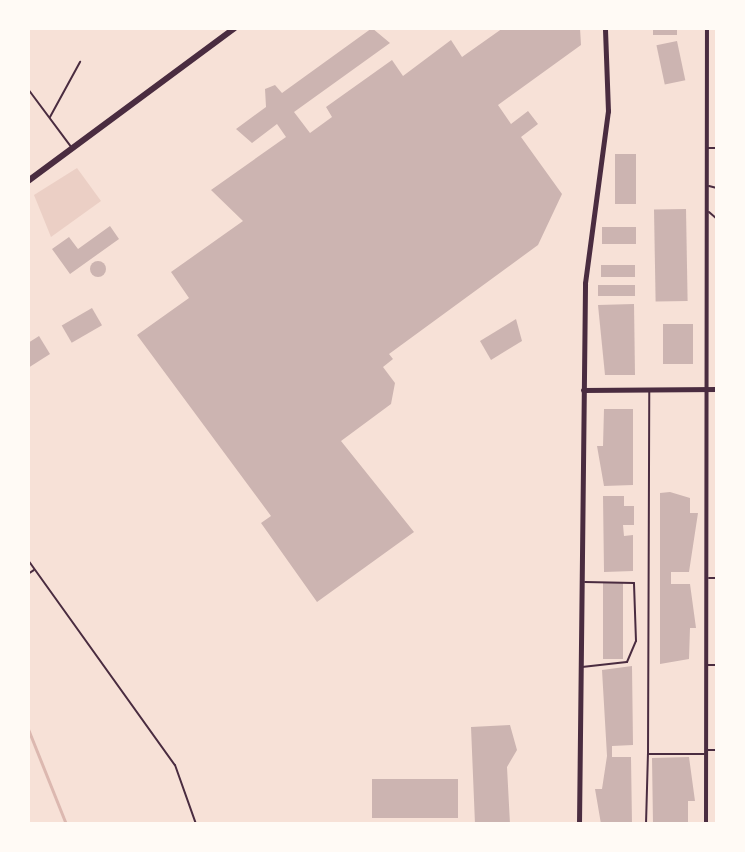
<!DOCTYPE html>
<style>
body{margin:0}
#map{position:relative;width:745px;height:852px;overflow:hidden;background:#f7e1d7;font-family:"Varela Round",sans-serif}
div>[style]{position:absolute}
.green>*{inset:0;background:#ebcfc5}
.stream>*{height:3px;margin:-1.5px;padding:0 1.5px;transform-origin:1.5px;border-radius:1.5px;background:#dcb8b0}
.building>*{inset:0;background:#ccb4b1;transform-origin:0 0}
.round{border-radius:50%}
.service>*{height:2px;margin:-1px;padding:0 1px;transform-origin:1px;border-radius:1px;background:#4a2c40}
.minor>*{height:4px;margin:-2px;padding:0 2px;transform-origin:2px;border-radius:2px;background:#4a2c40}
.tertiary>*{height:5px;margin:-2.5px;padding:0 2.5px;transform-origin:2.5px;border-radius:2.5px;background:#4a2c40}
.secondary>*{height:6px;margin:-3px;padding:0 3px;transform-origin:3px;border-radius:3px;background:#4a2c40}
span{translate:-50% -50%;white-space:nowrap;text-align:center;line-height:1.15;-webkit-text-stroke:6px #fffaf5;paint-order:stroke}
.frame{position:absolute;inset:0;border:30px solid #fffaf5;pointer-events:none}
</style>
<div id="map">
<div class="green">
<div style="clip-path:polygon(77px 168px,101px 201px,51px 237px,34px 195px)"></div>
</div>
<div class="stream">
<div style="left:28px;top:729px;width:102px;rotate:68.2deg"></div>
</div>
<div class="building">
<div style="clip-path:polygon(372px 28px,390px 43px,294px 112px,310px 133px,332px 117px,326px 107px,392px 60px,403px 76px,451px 40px,462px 57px,503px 28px,580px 28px,581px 45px,498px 105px,511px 124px,528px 111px,538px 124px,521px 137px,562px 194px,538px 245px,389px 354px,393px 359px,383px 367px,395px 383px,391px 404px,341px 441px,414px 532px,317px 602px,261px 523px,271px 516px,137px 335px,189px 298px,171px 272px,243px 221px,211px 190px,286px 137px,277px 124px,252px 143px,236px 129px,266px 107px,265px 89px,275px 85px,282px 93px)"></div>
<div style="left:653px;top:28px;width:24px;height:7px"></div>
<div style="left:677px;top:41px;width:40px;height:21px;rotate:78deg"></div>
<div style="left:615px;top:154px;width:21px;height:50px"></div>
<div style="left:686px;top:209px;width:92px;height:32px;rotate:89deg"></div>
<div style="clip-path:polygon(110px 226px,119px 239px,70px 274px,52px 249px,69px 237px,78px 249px)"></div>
<div style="left:602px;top:227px;width:34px;height:17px"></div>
<div class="round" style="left:90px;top:261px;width:16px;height:16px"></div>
<div style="left:635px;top:265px;width:12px;height:34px;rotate:90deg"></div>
<div style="left:598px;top:285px;width:37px;height:11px"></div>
<div style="clip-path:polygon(634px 304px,635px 375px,605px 375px,598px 305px)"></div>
<div style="left:92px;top:308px;width:20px;height:35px;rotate:60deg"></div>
<div style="clip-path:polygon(516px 319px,522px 341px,491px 360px,480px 341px)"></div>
<div style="left:663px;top:324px;width:30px;height:40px"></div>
<div style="clip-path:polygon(39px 336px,50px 354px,28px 368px,28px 343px)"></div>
<div style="clip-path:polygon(604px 409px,633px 409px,633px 485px,604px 486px,597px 446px,603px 446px)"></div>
<div style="clip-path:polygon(670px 492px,690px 498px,690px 513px,698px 513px,689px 572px,671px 572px,671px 584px,690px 584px,696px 628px,690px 628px,689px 659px,660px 664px,660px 493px)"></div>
<div style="clip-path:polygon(603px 496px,624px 496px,624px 506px,634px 506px,634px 525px,623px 525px,624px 536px,633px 535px,633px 571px,604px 572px)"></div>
<div style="left:603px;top:583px;width:20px;height:76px"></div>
<div style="clip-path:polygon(632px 666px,633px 745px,612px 746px,612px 757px,631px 757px,632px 824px,601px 824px,595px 789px,602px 789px,607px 756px,602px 670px)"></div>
<div style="clip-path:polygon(510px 725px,517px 750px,507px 767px,510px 824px,475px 824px,471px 727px)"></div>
<div style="clip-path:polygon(689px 757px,695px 801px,688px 801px,688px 824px,653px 824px,652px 758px)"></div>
<div style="left:458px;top:779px;width:39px;height:86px;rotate:90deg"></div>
</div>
<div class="service">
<div style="left:28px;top:89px;width:74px;rotate:53.3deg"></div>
<div style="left:50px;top:117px;width:63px;rotate:-61.4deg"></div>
<div style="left:708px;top:148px;width:9px"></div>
<div style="left:709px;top:186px;width:8px;rotate:14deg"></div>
<div style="left:709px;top:212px;width:11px;rotate:41deg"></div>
<div style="left:28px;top:560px;width:252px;rotate:54.4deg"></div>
<div style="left:175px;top:765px;width:63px;rotate:70.4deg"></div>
<div style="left:28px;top:574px;width:7px;rotate:-34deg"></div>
<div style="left:709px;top:578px;width:8px"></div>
<div style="left:707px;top:665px;width:10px"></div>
<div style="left:582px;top:667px;width:45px;rotate:-6.3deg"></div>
<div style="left:627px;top:662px;width:23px;rotate:-67deg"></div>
<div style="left:636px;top:641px;width:58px;rotate:-92deg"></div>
<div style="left:634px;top:583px;width:49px;rotate:-178.8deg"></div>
<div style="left:707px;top:750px;width:10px"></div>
<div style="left:648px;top:754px;width:364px;rotate:-89.8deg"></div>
<div style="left:646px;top:824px;width:70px;rotate:-88.4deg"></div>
<div style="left:648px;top:754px;width:56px"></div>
</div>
<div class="minor">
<div style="left:706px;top:824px;width:796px;rotate:-89.93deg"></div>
</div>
<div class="tertiary">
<div style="left:583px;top:390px;width:134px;rotate:-0.4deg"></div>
<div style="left:579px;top:824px;width:541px;rotate:-89.36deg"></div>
<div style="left:585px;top:283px;width:174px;rotate:-82.4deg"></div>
<div style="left:608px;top:111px;width:83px;rotate:-92.1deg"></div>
</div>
<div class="secondary">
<div style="left:28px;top:181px;width:257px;rotate:-36.5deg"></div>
</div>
<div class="frame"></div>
</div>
